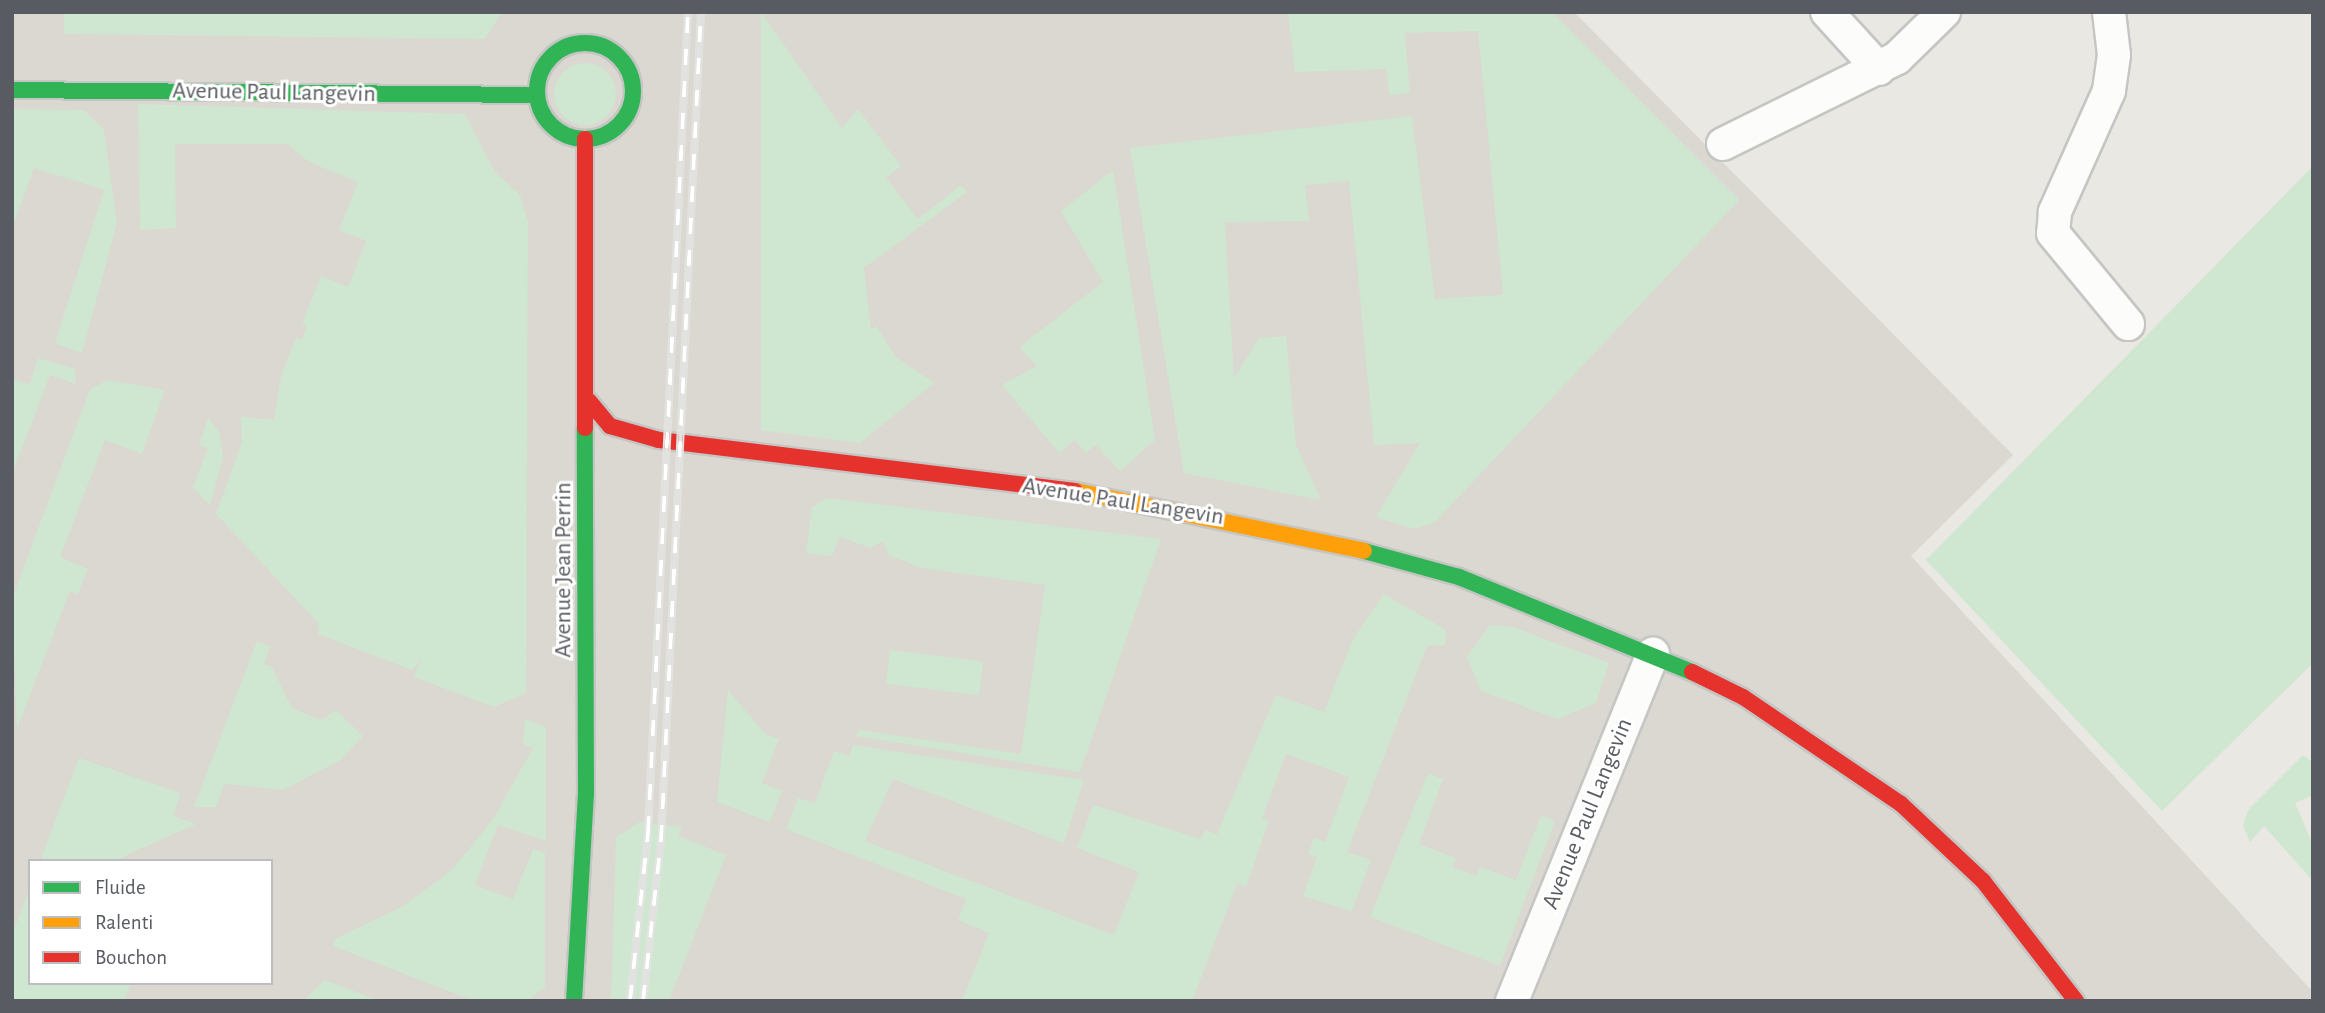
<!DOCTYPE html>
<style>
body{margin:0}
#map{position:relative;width:2325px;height:1013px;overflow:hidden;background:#e9e8e2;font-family:"Alegreya Sans",sans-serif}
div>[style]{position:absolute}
.education>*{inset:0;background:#dad8d0}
.green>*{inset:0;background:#cfe6d0;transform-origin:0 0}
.round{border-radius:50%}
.roads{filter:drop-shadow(2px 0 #c5c6c4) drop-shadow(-2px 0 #c5c6c4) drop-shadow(0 2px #c5c6c4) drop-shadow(0 -2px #c5c6c4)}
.street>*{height:32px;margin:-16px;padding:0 16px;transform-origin:16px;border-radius:16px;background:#fcfcfb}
.fast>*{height:16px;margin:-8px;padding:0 8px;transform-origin:8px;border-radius:8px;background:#30b455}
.fast>.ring{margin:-8px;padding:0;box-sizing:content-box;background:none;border:16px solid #30b455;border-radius:50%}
.slow>*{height:16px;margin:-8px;padding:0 8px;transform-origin:8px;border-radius:8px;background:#ff9f0a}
.jam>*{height:16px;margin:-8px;padding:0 8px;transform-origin:8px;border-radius:8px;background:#e5322d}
.rail>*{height:8px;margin-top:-4px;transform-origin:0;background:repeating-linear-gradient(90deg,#fff 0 16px,#e2e2e1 0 32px);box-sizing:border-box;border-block:2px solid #e2e2e1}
span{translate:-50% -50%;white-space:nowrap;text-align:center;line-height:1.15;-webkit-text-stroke:6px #fff;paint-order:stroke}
.street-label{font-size:24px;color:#585b61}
.frame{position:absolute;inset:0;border:14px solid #585b61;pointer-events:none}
.legend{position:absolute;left:28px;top:859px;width:245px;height:126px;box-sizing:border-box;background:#fff;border:2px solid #bcbdc0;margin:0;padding:9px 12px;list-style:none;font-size:21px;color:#585b61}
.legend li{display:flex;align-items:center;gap:14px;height:35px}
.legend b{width:35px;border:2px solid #bcbdc0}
</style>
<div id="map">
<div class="education">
<div style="clip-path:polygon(evenodd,12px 12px,1574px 12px,2013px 455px,1911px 556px,2313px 992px,2313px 1001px,12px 1001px,12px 12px,30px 861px,271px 861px,271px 983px,30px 983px,30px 861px)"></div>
</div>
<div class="green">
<div style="clip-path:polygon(64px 12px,502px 12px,485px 39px,64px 34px)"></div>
<div style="clip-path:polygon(761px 12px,842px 128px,858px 109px,901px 166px,886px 178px,918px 219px,961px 185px,967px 192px,864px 268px,871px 330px,876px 326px,896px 357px,934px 383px,860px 443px,761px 430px)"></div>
<div style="clip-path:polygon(1288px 12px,1552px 12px,1739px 200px,1434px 523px,1414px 529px,1376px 517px,1420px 443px,1374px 445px,1349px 181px,1305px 185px,1309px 221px,1225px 222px,1234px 378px,1259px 338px,1286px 336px,1296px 445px,1321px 500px,1184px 473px,1130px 148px,1412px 116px,1435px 299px,1503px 295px,1478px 31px,1405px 33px,1410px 93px,1389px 95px,1386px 69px,1295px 72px)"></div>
<div class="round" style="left:554px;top:63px;width:62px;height:62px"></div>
<div style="clip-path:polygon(138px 104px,465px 114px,495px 172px,520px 195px,528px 222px,526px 693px,494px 707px,414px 677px,421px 659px,412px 670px,318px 634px,319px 624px,216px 514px,242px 442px,241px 417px,274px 420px,281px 376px,296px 338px,302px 340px,307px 326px,302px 324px,321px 276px,348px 287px,366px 241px,339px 230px,358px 182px,309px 162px,287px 144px,175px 144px,176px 228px,140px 230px)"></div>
<div style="clip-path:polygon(12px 109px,84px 110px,104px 130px,117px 223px,82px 353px,55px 343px,104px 190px,34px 168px,12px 229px)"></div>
<div style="clip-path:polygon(2313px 166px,2313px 663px,2162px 811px,1926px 560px)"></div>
<div style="clip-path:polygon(1113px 170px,1155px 440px,1120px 471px,1096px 445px,1086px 453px,1075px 440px,1059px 453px,1002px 385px,1037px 366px,1019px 347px,1103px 282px,1061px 211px)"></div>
<div style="clip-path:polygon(38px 358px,75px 369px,76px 384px,50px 375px,12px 474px,12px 379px,30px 384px)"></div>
<div style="clip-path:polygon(108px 380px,165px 390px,142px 454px,105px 440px,60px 557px,88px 569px,78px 594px,70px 591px,17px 729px,12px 599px,90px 389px)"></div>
<div style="clip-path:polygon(208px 418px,219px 431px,223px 457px,210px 506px,193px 487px,208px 448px,199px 445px)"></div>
<div style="clip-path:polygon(827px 498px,1161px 539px,1080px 772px,856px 736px,859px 730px,1021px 754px,1045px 585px,922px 568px,890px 556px,882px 541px,871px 548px,840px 537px,832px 556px,806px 553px,812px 507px)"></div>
<div style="clip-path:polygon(1384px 594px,1446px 630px,1445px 645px,1427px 646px,1347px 852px,1371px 860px,1352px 911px,1303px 896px,1317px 857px,1308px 854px,1314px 838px,1325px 842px,1349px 777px,1286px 754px,1262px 818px,1269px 821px,1246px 887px,1237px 884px,1192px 1001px,962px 1001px,989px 933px,958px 920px,966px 899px,786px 829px,798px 798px,815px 803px,834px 751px,849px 756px,853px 745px,1084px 780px,1064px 843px,893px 779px,865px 841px,1114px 935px,1139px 872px,1077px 848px,1093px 805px,1201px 839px,1205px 830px,1217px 834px,1276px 695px,1324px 712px,1353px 639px)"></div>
<div style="clip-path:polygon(1490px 625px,1513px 627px,1609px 663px,1596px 703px,1558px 719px,1481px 691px,1467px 657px)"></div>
<div style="clip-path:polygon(257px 641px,270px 646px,264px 664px,272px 667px,292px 708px,321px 720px,336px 710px,363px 736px,341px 760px,283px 790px,224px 784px,216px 807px,194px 807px)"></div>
<div style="left:890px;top:650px;width:94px;height:34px;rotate:7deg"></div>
<div style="clip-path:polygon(728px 690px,764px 733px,779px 739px,762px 783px,782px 791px,770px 822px,717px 802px)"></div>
<div style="clip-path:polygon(525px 719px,546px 727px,546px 841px,498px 825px,475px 885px,513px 899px,533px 849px,545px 853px,545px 987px,527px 1001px,474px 1001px,333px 946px,335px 939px,403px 906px,452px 870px,493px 819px,533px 748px,523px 744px)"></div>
<div style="clip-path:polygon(2303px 755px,2313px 763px,2313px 795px,2295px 803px,2313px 845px,2313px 881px,2264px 826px,2250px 842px,2243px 826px,2248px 810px)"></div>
<div style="clip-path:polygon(79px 758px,181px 793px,173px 816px,196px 824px,114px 861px,40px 861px)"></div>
<div style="clip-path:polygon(1428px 773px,1443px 779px,1419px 844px,1456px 858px,1452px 867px,1476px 876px,1480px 867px,1516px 880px,1541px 815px,1555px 821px,1500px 966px,1370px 917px)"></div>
<div style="clip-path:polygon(640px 822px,682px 827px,678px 836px,726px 855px,669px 1001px,611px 1001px,616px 837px)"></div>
<div style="clip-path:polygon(30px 888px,30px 983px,131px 983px,124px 1001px,12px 1001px,12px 934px)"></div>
<div style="clip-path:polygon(324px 980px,381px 1001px,304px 1001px)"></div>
</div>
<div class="roads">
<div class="street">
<div style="left:1827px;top:12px;width:77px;rotate:47.6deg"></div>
<div style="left:2109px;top:12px;width:43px;rotate:83.4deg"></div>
<div style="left:2114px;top:55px;width:36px;rotate:98deg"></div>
<div style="left:2109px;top:91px;width:133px;rotate:114.1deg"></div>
<div style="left:2055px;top:212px;width:21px;rotate:95deg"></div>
<div style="left:2053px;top:233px;width:118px;rotate:50.5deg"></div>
<div style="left:1723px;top:144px;width:194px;rotate:-26.3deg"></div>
<div style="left:1897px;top:58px;width:66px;rotate:-44.4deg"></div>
<div style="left:1512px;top:1001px;width:375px;rotate:-67.9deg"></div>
</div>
<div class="fast">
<div class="ring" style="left:537px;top:43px;width:80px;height:80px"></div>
<div style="left:12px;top:90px;width:524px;rotate:0.55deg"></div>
<div style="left:1364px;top:551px;width:98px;rotate:15.3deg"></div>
<div style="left:1459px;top:577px;width:252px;rotate:22.2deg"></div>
<div style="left:574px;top:1001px;width:207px;rotate:-86.7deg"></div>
<div style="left:586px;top:794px;width:366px;rotate:-90.2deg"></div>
</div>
<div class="slow">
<div style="left:1075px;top:491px;width:295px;rotate:11.7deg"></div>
</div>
<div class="jam">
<div style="left:585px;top:139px;width:289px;rotate:90deg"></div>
<div style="left:589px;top:401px;width:33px;rotate:50deg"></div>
<div style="left:610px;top:426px;width:51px;rotate:15.9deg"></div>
<div style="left:659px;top:440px;width:419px;rotate:7deg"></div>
<div style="left:1692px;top:672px;width:57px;rotate:26.1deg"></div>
<div style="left:1743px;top:697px;width:191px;rotate:34.1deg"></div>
<div style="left:1901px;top:804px;width:112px;rotate:43.2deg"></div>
<div style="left:1983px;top:881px;width:152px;rotate:52.2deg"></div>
</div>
</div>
<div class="rail">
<div style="left:630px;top:1001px;width:170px;rotate:-83.9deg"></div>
<div style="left:648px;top:832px;width:821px;rotate:-87.21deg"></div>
<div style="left:643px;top:1001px;width:161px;rotate:-83.6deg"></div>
<div style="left:661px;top:841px;width:830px;rotate:-87.24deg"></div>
</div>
<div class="street-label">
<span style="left:274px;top:93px;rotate:1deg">Avenue Paul Langevin</span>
<span style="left:1123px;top:502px;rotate:9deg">Avenue Paul Langevin</span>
<span style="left:564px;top:570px;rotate:-90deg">Avenue Jean Perrin</span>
<span style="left:1588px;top:814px;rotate:-68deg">Avenue Paul Langevin</span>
</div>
<div class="frame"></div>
<ul class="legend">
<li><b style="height:9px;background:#30b455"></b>Fluide</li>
<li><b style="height:9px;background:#ff9f0a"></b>Ralenti</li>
<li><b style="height:9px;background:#e5322d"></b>Bouchon</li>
</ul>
</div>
